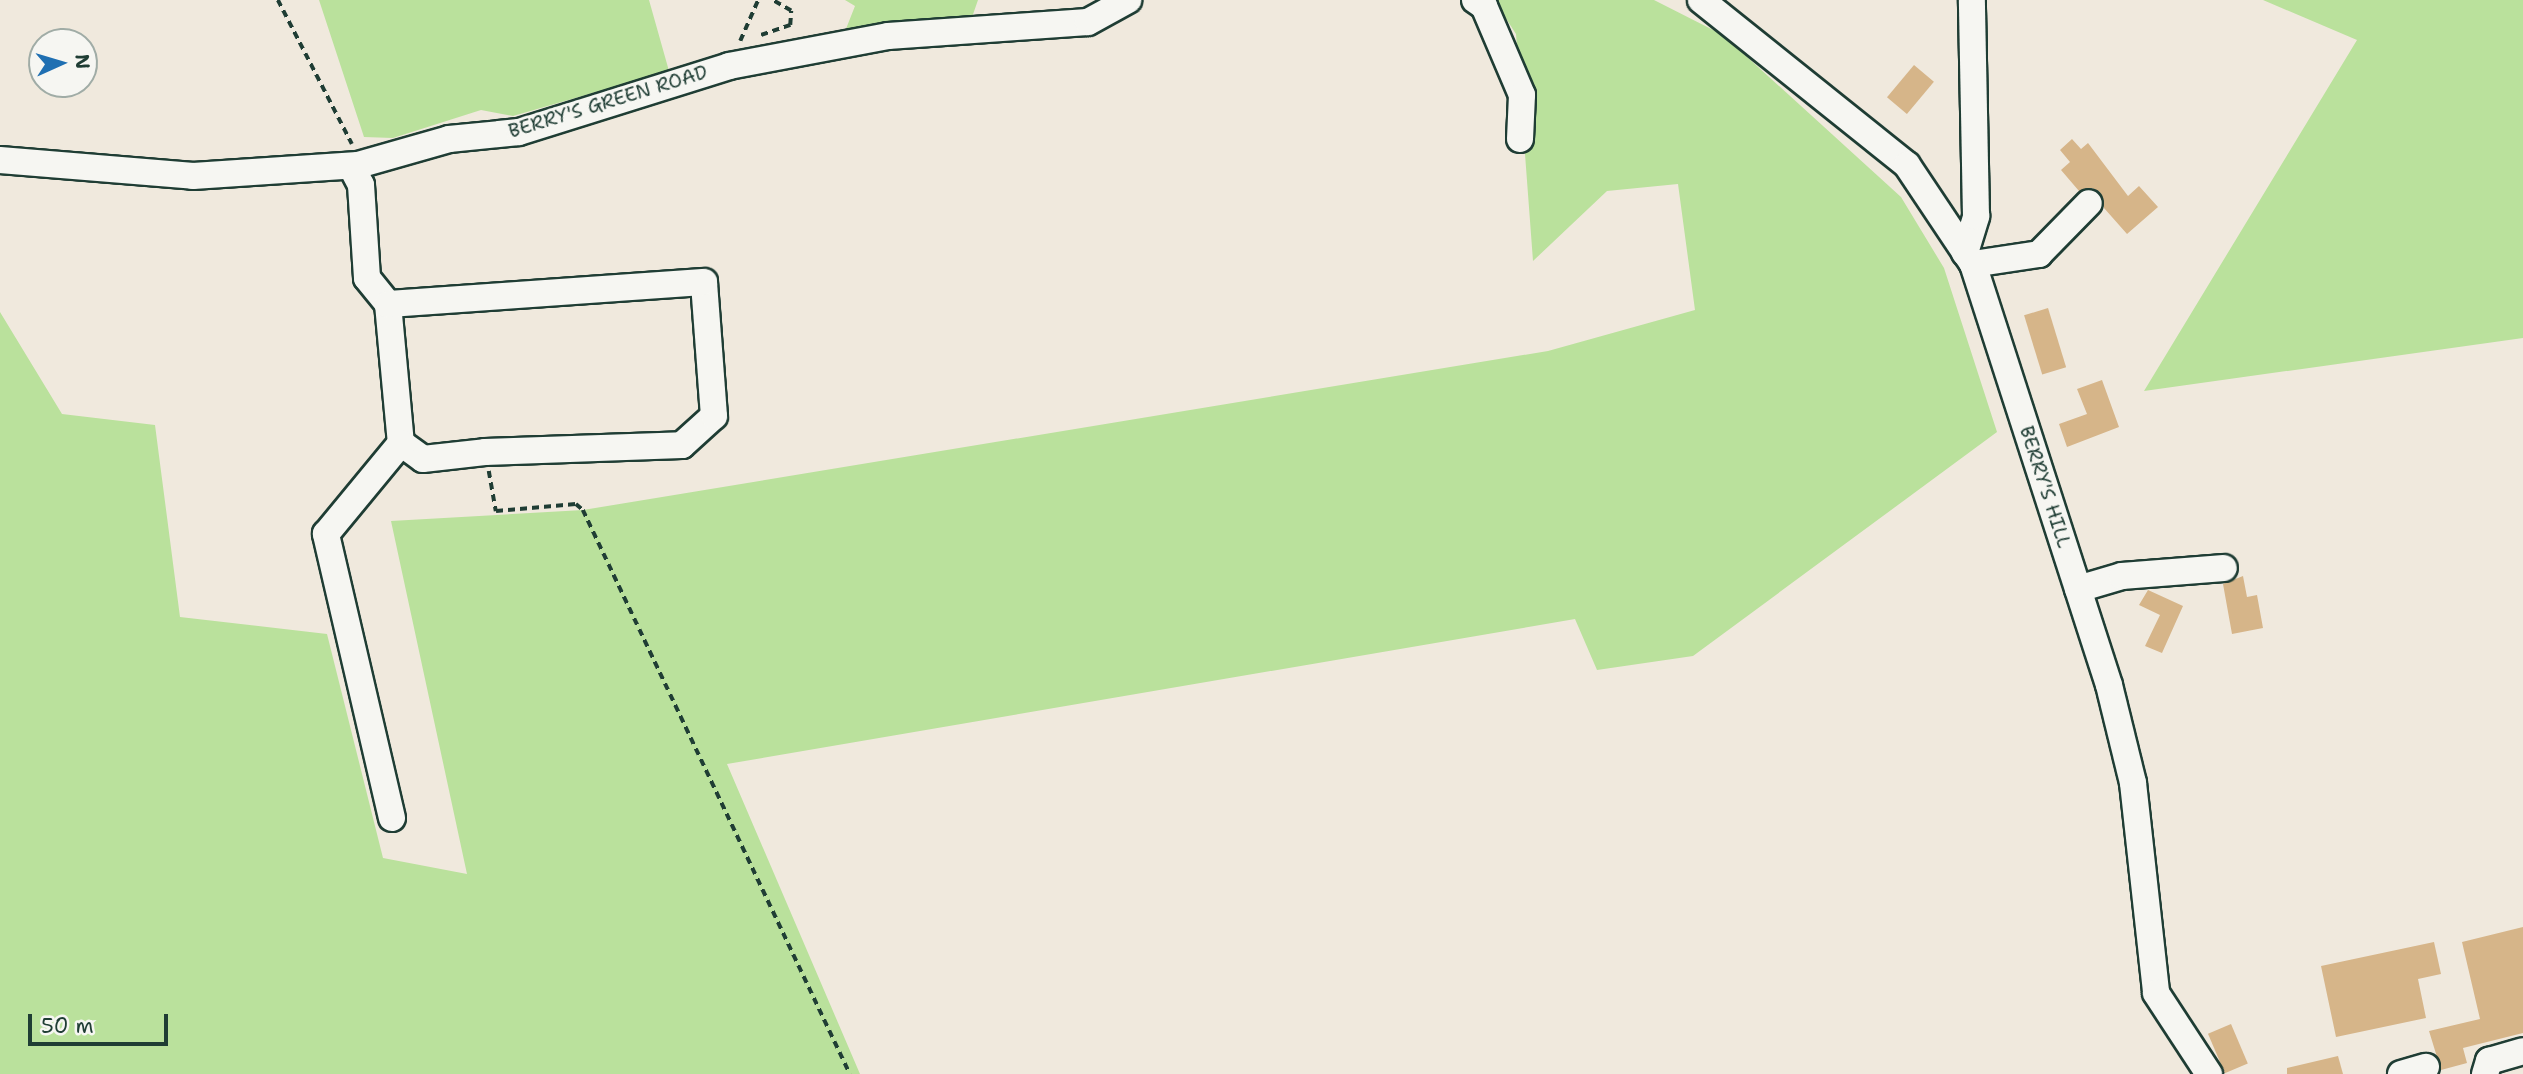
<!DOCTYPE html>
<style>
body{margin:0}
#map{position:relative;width:2523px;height:1074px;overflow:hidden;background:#f0e9dd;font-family:"Shantell Sans",sans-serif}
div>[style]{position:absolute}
.green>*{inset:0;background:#bae19c}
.building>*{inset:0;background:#d6b589;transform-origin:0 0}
.path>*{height:3.5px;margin-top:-1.75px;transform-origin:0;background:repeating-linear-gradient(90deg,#1f3d34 0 7px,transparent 0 12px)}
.roads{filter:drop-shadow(2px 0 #1f3d34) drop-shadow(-2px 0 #1f3d34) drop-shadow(0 2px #1f3d34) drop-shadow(0 -2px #1f3d34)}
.minor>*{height:26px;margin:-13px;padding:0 13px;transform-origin:13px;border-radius:13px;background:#f6f6f2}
span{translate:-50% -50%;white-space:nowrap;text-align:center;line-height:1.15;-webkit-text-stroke:5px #f6f6f2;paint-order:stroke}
.street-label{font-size:19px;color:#1f3d34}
.north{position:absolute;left:28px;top:28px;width:70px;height:70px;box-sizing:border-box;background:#f6f6f2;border:2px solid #a0aca6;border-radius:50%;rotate:86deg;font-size:19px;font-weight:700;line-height:28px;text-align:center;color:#1f3d34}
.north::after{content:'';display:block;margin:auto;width:24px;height:32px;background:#1f6fb2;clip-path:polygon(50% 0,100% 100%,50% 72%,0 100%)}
.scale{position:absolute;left:28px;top:1014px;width:140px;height:32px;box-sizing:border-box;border:4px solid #1f3d34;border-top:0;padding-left:9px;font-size:21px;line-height:24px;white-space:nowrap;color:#1f3d34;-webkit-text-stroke:5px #f6f6f2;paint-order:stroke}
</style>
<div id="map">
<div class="green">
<div style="clip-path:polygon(319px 0,649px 0,669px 71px,513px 116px,481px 110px,393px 138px,364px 137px)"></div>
<div style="clip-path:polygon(845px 0,978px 0,970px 23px,842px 39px,855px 6px)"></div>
<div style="clip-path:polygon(1494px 0,1654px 0,1723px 35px,1901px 197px,1944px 268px,1997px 432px,1693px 656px,1597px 670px,1575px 619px,727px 764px,860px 1074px,0 1074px,0 312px,62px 414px,155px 425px,180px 617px,327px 634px,383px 858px,467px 874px,391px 521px,583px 510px,1548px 351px,1695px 310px,1678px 184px,1607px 191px,1533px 261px,1516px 34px)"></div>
<div style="clip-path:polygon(2263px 0,2523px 0,2523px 338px,2144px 391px,2357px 40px)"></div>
</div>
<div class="building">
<div style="left:1914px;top:65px;width:26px;height:42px;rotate:40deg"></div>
<div style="clip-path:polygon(2072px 139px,2081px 149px,2088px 143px,2128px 196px,2139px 186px,2158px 207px,2127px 234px,2104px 208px,2100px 192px,2092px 188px,2079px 191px,2061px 170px,2070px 162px,2060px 150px)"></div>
<div style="left:2048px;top:308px;width:62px;height:25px;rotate:73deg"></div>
<div style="clip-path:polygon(2102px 380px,2119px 427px,2067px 447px,2059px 424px,2087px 414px,2077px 389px)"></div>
<div style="clip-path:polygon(2243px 576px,2247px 597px,2257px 595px,2263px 628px,2232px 634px,2223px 584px)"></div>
<div style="clip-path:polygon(2148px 590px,2183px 606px,2162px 653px,2145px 646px,2160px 615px,2139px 605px)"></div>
<div style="clip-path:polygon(2523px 927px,2523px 1033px,2463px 1048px,2467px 1063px,2441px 1070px,2429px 1031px,2480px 1019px,2462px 942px)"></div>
<div style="clip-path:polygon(2434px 942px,2441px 974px,2418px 979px,2426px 1018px,2336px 1037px,2321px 966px)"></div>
<div style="left:2231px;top:1024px;width:43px;height:25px;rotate:67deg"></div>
<div style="clip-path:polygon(2338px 1056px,2343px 1074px,2287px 1074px,2287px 1068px)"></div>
</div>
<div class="path">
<div style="left:278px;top:0;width:162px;rotate:62.8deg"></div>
<div style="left:761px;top:35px;width:31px;rotate:-19deg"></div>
<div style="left:790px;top:25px;width:14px;rotate:-86deg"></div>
<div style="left:791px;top:11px;width:22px;rotate:-150deg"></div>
<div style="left:740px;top:41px;width:45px;rotate:-66.3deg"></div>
<div style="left:489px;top:471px;width:41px;rotate:80.1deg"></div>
<div style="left:496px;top:511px;width:80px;rotate:-5deg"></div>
<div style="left:576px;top:504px;width:9px;rotate:41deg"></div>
<div style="left:583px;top:510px;width:624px;rotate:64.67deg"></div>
</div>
<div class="roads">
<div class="minor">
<div style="left:1475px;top:0;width:11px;rotate:34deg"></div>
<div style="left:1484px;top:6px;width:97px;rotate:66.9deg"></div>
<div style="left:1522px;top:95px;width:44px;rotate:92.6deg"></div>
<div style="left:1701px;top:0;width:264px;rotate:38.7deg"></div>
<div style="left:1907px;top:165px;width:119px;rotate:56.3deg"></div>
<div style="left:1973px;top:264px;width:442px;rotate:72.1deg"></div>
<div style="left:2109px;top:685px;width:101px;rotate:76.2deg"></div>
<div style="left:2133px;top:783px;width:211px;rotate:83.7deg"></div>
<div style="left:2156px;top:993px;width:97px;rotate:56.8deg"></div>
<div style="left:0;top:160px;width:194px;rotate:4.7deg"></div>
<div style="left:193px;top:176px;width:165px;rotate:-3.8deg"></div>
<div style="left:358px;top:165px;width:95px;rotate:-15.9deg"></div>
<div style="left:449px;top:139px;width:70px;rotate:-5.7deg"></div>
<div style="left:519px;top:132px;width:220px;rotate:-17.4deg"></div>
<div style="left:729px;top:66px;width:162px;rotate:-10.7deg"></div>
<div style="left:888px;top:36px;width:200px;rotate:-4deg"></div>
<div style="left:1088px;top:22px;width:46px;rotate:-28.8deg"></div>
<div style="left:351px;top:166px;width:21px;rotate:62deg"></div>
<div style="left:361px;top:185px;width:93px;rotate:86.3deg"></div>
<div style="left:367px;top:278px;width:33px;rotate:51deg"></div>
<div style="left:388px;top:304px;width:140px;rotate:84.7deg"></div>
<div style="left:401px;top:443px;width:27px;rotate:36deg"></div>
<div style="left:423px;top:459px;width:62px;rotate:-6.4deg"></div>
<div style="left:485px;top:452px;width:197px;rotate:-2deg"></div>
<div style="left:682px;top:445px;width:43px;rotate:-42.2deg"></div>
<div style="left:714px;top:416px;width:134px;rotate:-94.3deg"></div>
<div style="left:704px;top:282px;width:317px;rotate:176deg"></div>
<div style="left:1965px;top:253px;width:39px;rotate:-73deg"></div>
<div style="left:1976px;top:216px;width:216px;rotate:-91.1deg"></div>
<div style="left:1973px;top:264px;width:67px;rotate:-8.6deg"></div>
<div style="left:2039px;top:254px;width:71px;rotate:-45.6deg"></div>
<div style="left:2078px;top:589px;width:46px;rotate:-16.5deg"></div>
<div style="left:2122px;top:576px;width:102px;rotate:-4.5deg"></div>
<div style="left:392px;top:818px;width:292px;rotate:-103.1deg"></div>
<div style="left:326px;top:534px;width:118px;rotate:-50.5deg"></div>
<div style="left:2401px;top:1074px;width:26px;rotate:-16deg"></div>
<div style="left:2485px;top:1074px;width:14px;rotate:-73deg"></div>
<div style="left:2489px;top:1061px;width:35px;rotate:-16deg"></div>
</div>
</div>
<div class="street-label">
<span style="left:608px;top:102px;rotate:-17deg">BERRY'S GREEN ROAD</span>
<span style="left:2045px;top:487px;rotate:72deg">BERRY'S HILL</span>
</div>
<div class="north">N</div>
<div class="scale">50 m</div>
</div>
